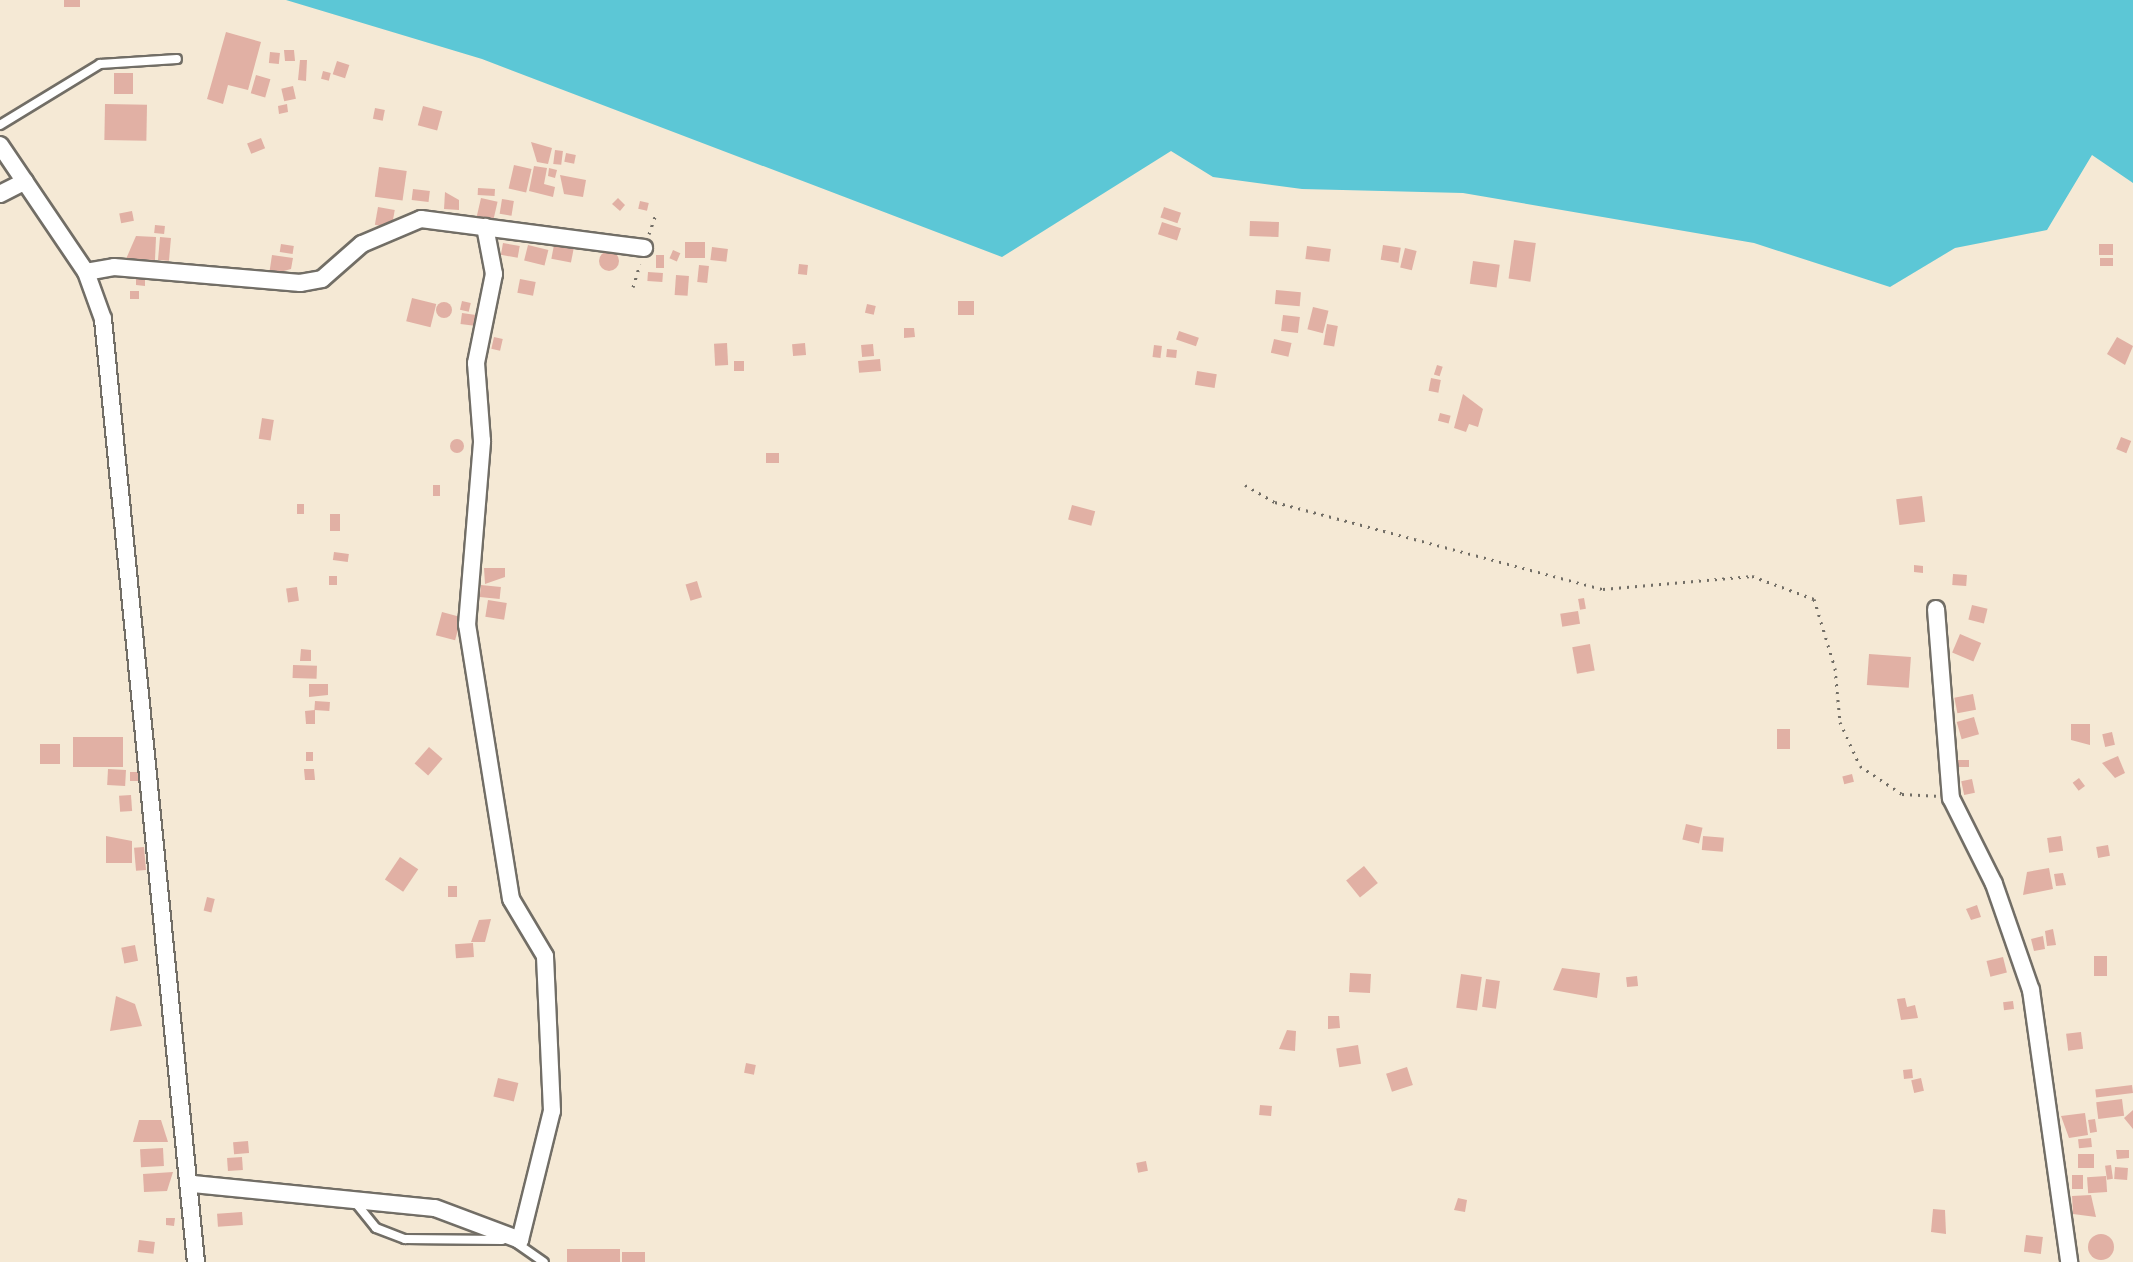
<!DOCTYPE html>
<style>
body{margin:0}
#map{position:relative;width:2133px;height:1262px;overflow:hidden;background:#f5e9d5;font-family:"Libre Bodoni",serif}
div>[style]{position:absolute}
.water>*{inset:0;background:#5cc7d6}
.building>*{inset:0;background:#e1b0a4;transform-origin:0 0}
.round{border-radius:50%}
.path>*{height:3px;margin-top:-1.5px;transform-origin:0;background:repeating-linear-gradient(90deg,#726e66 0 2px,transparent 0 8px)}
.roads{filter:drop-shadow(2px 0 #726e66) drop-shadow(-2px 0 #726e66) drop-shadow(0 2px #726e66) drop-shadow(0 -2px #726e66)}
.service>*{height:8px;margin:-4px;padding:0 4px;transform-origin:4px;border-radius:4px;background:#fff}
.minor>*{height:16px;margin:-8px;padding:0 8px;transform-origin:8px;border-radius:8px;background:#fff}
span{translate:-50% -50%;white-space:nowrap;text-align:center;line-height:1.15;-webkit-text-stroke:7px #f7f3e8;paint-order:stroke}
</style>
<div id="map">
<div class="water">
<div style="clip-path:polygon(286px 0,2133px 0,2133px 183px,2092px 155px,2047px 230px,1955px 248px,1890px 287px,1754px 243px,1463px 193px,1302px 189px,1213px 177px,1171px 151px,1002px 257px,482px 59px)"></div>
</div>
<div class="building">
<div style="left:64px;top:0;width:16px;height:7px"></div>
<div style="clip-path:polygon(226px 32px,261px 42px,248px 90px,228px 85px,223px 104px,207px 99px)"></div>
<div style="clip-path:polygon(284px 50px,294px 50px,295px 61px,285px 61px)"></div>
<div style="left:270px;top:52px;width:10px;height:11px;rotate:6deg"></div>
<div style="clip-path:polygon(300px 60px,307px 60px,306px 81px,298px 80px)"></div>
<div style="left:337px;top:61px;width:13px;height:14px;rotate:18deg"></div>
<div style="left:323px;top:71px;width:8px;height:8px;rotate:14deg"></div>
<div style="left:114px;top:73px;width:19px;height:21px"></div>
<div style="left:256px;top:75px;width:15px;height:19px;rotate:16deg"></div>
<div style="left:293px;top:86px;width:13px;height:12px;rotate:77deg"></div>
<div style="left:105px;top:104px;width:42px;height:36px;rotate:1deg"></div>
<div style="clip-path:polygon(287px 104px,288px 112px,279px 114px,278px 106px)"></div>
<div style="left:423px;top:106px;width:20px;height:20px;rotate:15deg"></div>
<div style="left:375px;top:108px;width:10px;height:11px;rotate:11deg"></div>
<div style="left:261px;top:138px;width:11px;height:15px;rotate:68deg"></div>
<div style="clip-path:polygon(531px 142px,552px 148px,548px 164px,537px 162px)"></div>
<div style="left:555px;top:150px;width:8px;height:14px;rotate:7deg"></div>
<div style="left:566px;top:153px;width:10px;height:9px;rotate:11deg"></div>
<div style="left:514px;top:165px;width:18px;height:24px;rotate:13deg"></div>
<div style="clip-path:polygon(534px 166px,547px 168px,544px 184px,555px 187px,553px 197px,529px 191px)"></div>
<div style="left:379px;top:167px;width:28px;height:30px;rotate:8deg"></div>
<div style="clip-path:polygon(549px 168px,557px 170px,555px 178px,548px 176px)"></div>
<div style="clip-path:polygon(560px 175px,586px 180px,583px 197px,564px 194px)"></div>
<div style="left:478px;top:188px;width:17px;height:7px;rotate:3deg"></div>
<div style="left:413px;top:189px;width:17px;height:11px;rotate:7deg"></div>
<div style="clip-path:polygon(445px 192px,459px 200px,459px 210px,444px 209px)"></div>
<div style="left:481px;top:198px;width:17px;height:20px;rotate:13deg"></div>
<div style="clip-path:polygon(618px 198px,625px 205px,620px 211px,612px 204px)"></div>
<div style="left:502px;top:199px;width:12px;height:15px;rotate:9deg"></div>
<div style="left:640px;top:201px;width:9px;height:8px;rotate:13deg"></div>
<div style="left:378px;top:207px;width:17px;height:18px;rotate:10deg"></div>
<div style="left:1164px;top:207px;width:18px;height:11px;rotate:19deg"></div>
<div style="left:132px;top:211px;width:10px;height:13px;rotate:79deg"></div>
<div style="left:1250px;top:221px;width:29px;height:15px;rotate:2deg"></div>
<div style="left:1162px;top:222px;width:20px;height:13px;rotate:18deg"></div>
<div style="left:155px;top:225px;width:10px;height:8px;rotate:6deg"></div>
<div style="clip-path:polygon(136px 236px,156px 237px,155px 260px,126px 259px)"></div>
<div style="left:160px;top:237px;width:11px;height:23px;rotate:5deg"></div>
<div style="left:1514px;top:240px;width:22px;height:39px;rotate:8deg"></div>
<div style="left:685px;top:242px;width:20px;height:16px"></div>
<div style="left:503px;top:243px;width:17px;height:12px;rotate:10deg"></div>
<div style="left:281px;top:244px;width:13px;height:8px;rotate:9deg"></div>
<div style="left:2099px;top:244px;width:14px;height:11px"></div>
<div style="left:528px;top:245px;width:21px;height:16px;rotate:14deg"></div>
<div style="left:554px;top:245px;width:20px;height:14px;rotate:11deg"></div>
<div style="left:1383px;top:245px;width:18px;height:15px;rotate:9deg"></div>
<div style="left:1307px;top:246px;width:24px;height:13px;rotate:7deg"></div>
<div style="left:712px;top:247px;width:16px;height:13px;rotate:7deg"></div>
<div style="left:1405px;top:248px;width:12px;height:20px;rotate:14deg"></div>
<div style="left:673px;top:250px;width:8px;height:9px;rotate:23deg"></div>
<div class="round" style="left:599px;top:251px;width:20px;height:20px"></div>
<div style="clip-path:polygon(272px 255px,293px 258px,291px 269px,269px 275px)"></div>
<div style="left:656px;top:255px;width:8px;height:13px"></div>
<div style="left:2100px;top:258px;width:13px;height:8px"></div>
<div style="left:1473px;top:261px;width:27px;height:23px;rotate:8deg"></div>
<div style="left:799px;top:264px;width:9px;height:10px;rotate:6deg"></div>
<div style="left:699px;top:265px;width:10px;height:17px;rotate:6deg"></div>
<div style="left:648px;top:272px;width:15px;height:9px;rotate:4deg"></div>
<div style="left:676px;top:275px;width:13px;height:20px;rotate:4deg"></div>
<div style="clip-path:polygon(136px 278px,145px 279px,145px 286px,136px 285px)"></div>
<div style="left:520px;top:279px;width:16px;height:14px;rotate:11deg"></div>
<div style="left:1276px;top:290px;width:25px;height:14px;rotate:5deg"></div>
<div style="left:130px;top:291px;width:9px;height:8px"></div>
<div style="left:412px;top:298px;width:25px;height:24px;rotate:14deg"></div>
<div style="left:462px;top:301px;width:9px;height:9px;rotate:13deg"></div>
<div style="left:958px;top:301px;width:16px;height:14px"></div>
<div class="round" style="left:436px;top:302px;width:16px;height:16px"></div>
<div style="left:867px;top:304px;width:9px;height:9px;rotate:13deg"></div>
<div style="left:1313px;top:307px;width:16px;height:23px;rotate:14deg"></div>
<div style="left:462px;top:313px;width:14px;height:11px;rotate:8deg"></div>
<div style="left:1283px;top:315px;width:17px;height:16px;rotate:7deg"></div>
<div style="left:1327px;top:324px;width:11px;height:21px;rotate:10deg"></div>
<div style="clip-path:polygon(904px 328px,914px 328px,915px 337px,904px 338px)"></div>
<div style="left:1179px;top:331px;width:21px;height:9px;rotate:19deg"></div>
<div style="left:494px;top:337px;width:9px;height:12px;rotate:13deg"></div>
<div style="clip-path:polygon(2117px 337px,2133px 346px,2125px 365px,2107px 354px)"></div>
<div style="left:1274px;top:339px;width:18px;height:14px;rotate:13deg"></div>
<div style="left:727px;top:343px;width:22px;height:13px;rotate:87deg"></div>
<div style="left:805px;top:343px;width:12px;height:13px;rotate:85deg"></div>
<div style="left:873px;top:344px;width:12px;height:12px;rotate:85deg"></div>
<div style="left:1154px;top:345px;width:8px;height:12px;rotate:7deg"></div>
<div style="left:1167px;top:349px;width:10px;height:8px;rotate:6deg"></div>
<div style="left:880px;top:359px;width:12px;height:22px;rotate:85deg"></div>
<div style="left:734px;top:361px;width:10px;height:10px"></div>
<div style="left:1437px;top:365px;width:6px;height:10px;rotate:18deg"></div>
<div style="left:1197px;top:371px;width:20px;height:14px;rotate:9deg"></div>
<div style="left:1431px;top:378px;width:10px;height:13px;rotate:11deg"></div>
<div style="clip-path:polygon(1463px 394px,1483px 409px,1478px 427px,1469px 424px,1466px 432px,1454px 428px)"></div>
<div style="left:1440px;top:413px;width:11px;height:8px;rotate:15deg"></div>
<div style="left:262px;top:418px;width:12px;height:21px;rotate:9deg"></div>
<div style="left:2121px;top:437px;width:11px;height:13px;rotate:22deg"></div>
<div class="round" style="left:450px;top:439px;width:14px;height:14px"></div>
<div style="left:766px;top:453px;width:13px;height:10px"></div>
<div style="left:433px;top:485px;width:7px;height:11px"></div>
<div style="left:1922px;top:496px;width:26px;height:26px;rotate:83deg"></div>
<div style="left:297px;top:504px;width:7px;height:10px"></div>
<div style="left:1072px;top:505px;width:24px;height:15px;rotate:15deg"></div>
<div style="left:330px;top:514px;width:10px;height:17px"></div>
<div style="left:334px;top:552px;width:15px;height:8px;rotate:8deg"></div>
<div style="clip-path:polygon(1914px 565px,1923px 566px,1923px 573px,1914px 572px)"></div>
<div style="clip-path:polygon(484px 568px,505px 568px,505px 577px,485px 584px)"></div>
<div style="left:1953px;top:574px;width:14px;height:11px;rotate:4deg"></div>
<div style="left:329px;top:576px;width:8px;height:9px"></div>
<div style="left:697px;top:581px;width:17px;height:12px;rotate:73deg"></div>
<div style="left:481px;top:585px;width:20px;height:12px;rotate:6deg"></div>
<div style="left:297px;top:587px;width:14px;height:11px;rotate:82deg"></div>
<div style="left:1584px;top:598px;width:11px;height:6px;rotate:80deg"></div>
<div style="left:488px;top:600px;width:19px;height:17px;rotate:9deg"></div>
<div style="left:1972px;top:605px;width:16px;height:15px;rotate:14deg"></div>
<div style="left:1578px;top:611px;width:13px;height:18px;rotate:81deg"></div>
<div style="left:442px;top:612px;width:20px;height:24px;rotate:15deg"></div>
<div style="left:1960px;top:634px;width:23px;height:20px;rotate:23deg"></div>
<div style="left:1590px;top:644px;width:27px;height:18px;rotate:80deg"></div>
<div style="clip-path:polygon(301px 649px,311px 650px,311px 661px,300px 661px)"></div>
<div style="left:1869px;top:654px;width:42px;height:31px;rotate:4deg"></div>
<div style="left:293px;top:665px;width:24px;height:13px;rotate:2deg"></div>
<div style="clip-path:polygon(309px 684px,328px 684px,328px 695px,309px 697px)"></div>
<div style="left:1973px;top:694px;width:16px;height:19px;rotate:79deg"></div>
<div style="left:315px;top:701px;width:15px;height:9px;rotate:4deg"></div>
<div style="clip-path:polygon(315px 710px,315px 724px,306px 724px,305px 711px)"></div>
<div style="left:1974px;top:717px;width:18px;height:18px;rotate:74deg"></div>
<div style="clip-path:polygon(2071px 724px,2090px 724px,2090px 745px,2071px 740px)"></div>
<div style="left:1777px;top:729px;width:13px;height:20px"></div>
<div style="left:2112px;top:732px;width:13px;height:10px;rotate:77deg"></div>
<div style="left:73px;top:737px;width:50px;height:30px"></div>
<div style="left:40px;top:744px;width:20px;height:20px"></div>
<div style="left:429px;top:747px;width:18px;height:22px;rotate:41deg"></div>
<div style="left:313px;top:752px;width:9px;height:7px;rotate:90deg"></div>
<div style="clip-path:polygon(2118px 756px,2125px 773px,2115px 778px,2102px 763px)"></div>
<div style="left:1958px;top:760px;width:11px;height:7px"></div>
<div style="left:108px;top:769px;width:18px;height:16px;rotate:3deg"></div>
<div style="clip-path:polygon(304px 769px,314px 769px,315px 780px,305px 780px)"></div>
<div style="left:139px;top:772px;width:9px;height:9px;rotate:90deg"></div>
<div style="left:1852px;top:774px;width:8px;height:10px;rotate:76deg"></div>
<div style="left:2079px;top:778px;width:10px;height:8px;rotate:53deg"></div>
<div style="left:1972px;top:779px;width:14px;height:11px;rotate:78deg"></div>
<div style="left:131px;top:795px;width:16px;height:12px;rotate:86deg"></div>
<div style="left:1686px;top:824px;width:17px;height:16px;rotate:13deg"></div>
<div style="clip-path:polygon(106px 836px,132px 841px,132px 863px,106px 863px)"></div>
<div style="left:1703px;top:836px;width:21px;height:14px;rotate:5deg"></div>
<div style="left:2061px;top:836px;width:15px;height:14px;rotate:82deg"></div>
<div style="left:2108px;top:845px;width:11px;height:12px;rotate:80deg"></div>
<div style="left:144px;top:847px;width:23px;height:10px;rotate:85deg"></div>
<div style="left:400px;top:857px;width:22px;height:27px;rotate:34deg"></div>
<div style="left:1364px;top:866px;width:22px;height:23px;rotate:51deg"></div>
<div style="clip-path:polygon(2049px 868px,2053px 889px,2023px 895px,2027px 872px)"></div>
<div style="clip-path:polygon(2063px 873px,2066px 885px,2056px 886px,2054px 874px)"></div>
<div style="left:448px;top:886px;width:9px;height:11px"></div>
<div style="left:207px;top:897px;width:8px;height:14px;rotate:14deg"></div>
<div style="clip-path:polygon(1977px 905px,1981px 917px,1971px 920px,1966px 909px)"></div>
<div style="clip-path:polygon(491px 919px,485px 942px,471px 942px,479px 920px)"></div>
<div style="clip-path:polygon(2053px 929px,2056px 945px,2047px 946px,2045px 931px)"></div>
<div style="clip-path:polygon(2043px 936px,2045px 949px,2034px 951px,2031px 939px)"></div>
<div style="left:473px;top:943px;width:14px;height:18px;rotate:86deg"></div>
<div style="left:135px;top:945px;width:16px;height:14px;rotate:79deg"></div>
<div style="left:2094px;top:956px;width:13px;height:20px"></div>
<div style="left:2003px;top:957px;width:16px;height:17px;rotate:76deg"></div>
<div style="clip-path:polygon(1562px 968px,1600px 973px,1597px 998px,1553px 990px)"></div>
<div style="left:1350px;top:973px;width:21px;height:19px;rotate:3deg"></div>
<div style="left:1461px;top:974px;width:21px;height:34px;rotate:8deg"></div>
<div style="left:1637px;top:976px;width:10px;height:11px;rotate:84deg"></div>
<div style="left:1486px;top:979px;width:14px;height:28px;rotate:8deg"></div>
<div style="clip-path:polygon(116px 996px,135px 1004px,142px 1026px,110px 1031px)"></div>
<div style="clip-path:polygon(1905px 998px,1907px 1007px,1915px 1005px,1918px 1018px,1901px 1020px,1897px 999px)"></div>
<div style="left:2013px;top:1001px;width:8px;height:10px;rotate:83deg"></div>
<div style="clip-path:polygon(1328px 1016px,1339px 1016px,1340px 1028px,1328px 1029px)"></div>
<div style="clip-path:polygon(1287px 1030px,1296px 1031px,1295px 1051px,1279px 1049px)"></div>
<div style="left:2081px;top:1032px;width:17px;height:15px;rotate:83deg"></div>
<div style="left:1358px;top:1045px;width:19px;height:22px;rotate:81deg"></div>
<div style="left:746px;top:1063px;width:10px;height:10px;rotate:11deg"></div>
<div style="left:1407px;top:1067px;width:19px;height:22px;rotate:72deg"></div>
<div style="left:1912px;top:1069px;width:9px;height:9px;rotate:84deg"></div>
<div style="left:498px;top:1078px;width:21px;height:19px;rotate:14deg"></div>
<div style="left:1921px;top:1078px;width:13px;height:10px;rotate:77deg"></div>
<div style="left:2132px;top:1085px;width:8px;height:37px;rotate:83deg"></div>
<div style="left:2122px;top:1099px;width:17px;height:26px;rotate:83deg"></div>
<div style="left:1260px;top:1105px;width:12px;height:10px;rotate:5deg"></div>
<div style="clip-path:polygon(2133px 1110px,2133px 1129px,2124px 1118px)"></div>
<div style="clip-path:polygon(2085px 1113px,2088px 1135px,2069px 1138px,2061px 1116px)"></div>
<div style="left:2095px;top:1119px;width:13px;height:7px;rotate:81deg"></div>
<div style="clip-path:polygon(139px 1120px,161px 1120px,168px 1142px,133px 1142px)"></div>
<div style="left:2091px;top:1138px;width:9px;height:13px;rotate:84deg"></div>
<div style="left:248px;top:1141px;width:12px;height:15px;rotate:85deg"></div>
<div style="left:163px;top:1148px;width:18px;height:23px;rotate:87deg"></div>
<div style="clip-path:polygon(2116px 1150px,2129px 1150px,2129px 1158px,2117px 1159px)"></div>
<div style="left:2078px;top:1154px;width:16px;height:14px"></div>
<div style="left:242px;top:1157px;width:13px;height:15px;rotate:86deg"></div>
<div style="left:1146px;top:1161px;width:10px;height:10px;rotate:79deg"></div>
<div style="left:2111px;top:1165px;width:14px;height:6px;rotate:82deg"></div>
<div style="left:2115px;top:1167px;width:13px;height:12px;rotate:4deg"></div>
<div style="clip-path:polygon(173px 1172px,167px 1191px,144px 1192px,143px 1174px)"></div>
<div style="left:2072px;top:1175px;width:11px;height:14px"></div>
<div style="left:2106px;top:1176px;width:16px;height:19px;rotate:86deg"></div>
<div style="clip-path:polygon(2091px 1195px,2096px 1217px,2073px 1214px,2072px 1196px)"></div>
<div style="clip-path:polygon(1458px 1198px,1467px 1200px,1465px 1212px,1454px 1210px)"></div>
<div style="clip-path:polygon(1933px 1209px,1945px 1210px,1946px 1234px,1931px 1232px)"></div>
<div style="left:242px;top:1212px;width:13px;height:25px;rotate:86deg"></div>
<div style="clip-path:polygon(166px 1218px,175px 1218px,174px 1226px,166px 1225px)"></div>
<div class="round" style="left:2088px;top:1234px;width:26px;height:26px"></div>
<div style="left:2026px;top:1235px;width:17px;height:17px;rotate:7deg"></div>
<div style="left:139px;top:1240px;width:16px;height:12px;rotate:7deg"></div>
<div style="left:620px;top:1249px;width:13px;height:53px;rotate:90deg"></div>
<div style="left:622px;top:1252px;width:23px;height:10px"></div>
</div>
<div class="path">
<div style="left:649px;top:234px;width:21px;rotate:-71deg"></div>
<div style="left:633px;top:287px;width:24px;rotate:-73deg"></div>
<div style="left:1245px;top:485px;width:34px;rotate:30deg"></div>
<div style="left:1275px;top:502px;width:339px;rotate:14.9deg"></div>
<div style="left:1603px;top:589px;width:150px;rotate:-5deg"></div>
<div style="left:1752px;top:576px;width:66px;rotate:20.4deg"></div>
<div style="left:1814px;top:599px;width:72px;rotate:73.1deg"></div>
<div style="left:1835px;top:668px;width:54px;rotate:84.7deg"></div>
<div style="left:1840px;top:722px;width:48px;rotate:65.6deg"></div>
<div style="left:1860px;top:766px;width:50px;rotate:33.7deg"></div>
<div style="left:1902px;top:794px;width:34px;rotate:3deg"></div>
</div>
<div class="roads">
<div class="service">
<div style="left:0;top:125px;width:117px;rotate:-31.4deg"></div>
<div style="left:100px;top:64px;width:77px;rotate:-3.7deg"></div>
<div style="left:355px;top:1202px;width:33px;rotate:51deg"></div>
<div style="left:376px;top:1228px;width:31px;rotate:21deg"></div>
<div style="left:405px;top:1239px;width:97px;rotate:0.6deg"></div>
<div style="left:515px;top:1242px;width:35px;rotate:35deg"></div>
</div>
<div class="minor">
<div style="left:0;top:145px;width:153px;rotate:55.9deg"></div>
<div style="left:86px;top:272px;width:50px;rotate:70.1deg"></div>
<div style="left:103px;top:319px;width:948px;rotate:84.37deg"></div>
<div style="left:0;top:194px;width:28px;rotate:-27deg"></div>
<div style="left:86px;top:272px;width:28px;rotate:-10deg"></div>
<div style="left:114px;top:267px;width:187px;rotate:4.9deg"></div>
<div style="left:300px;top:283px;width:22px;rotate:-10deg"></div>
<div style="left:322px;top:279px;width:53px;rotate:-41.2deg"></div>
<div style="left:362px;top:244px;width:64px;rotate:-23deg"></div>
<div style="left:421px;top:219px;width:225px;rotate:7.4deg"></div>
<div style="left:1936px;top:609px;width:190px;rotate:85.5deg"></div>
<div style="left:1951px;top:798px;width:96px;rotate:63.4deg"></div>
<div style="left:1994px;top:884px;width:112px;rotate:70.8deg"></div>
<div style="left:2031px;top:990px;width:275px;rotate:82deg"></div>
<div style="left:193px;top:1184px;width:243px;rotate:5.7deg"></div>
<div style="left:435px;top:1208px;width:91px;rotate:20.6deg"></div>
<div style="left:520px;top:1240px;width:133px;rotate:-76.1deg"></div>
<div style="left:552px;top:1111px;width:155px;rotate:-92.6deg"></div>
<div style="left:545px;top:956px;width:66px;rotate:-120.8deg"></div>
<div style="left:511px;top:899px;width:278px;rotate:-99.1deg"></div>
<div style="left:467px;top:625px;width:185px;rotate:-85.3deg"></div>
<div style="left:482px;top:441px;width:78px;rotate:-94.4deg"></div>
<div style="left:476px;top:363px;width:91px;rotate:-78.6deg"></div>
<div style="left:494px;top:274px;width:48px;rotate:-100.8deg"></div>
</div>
</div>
</div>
